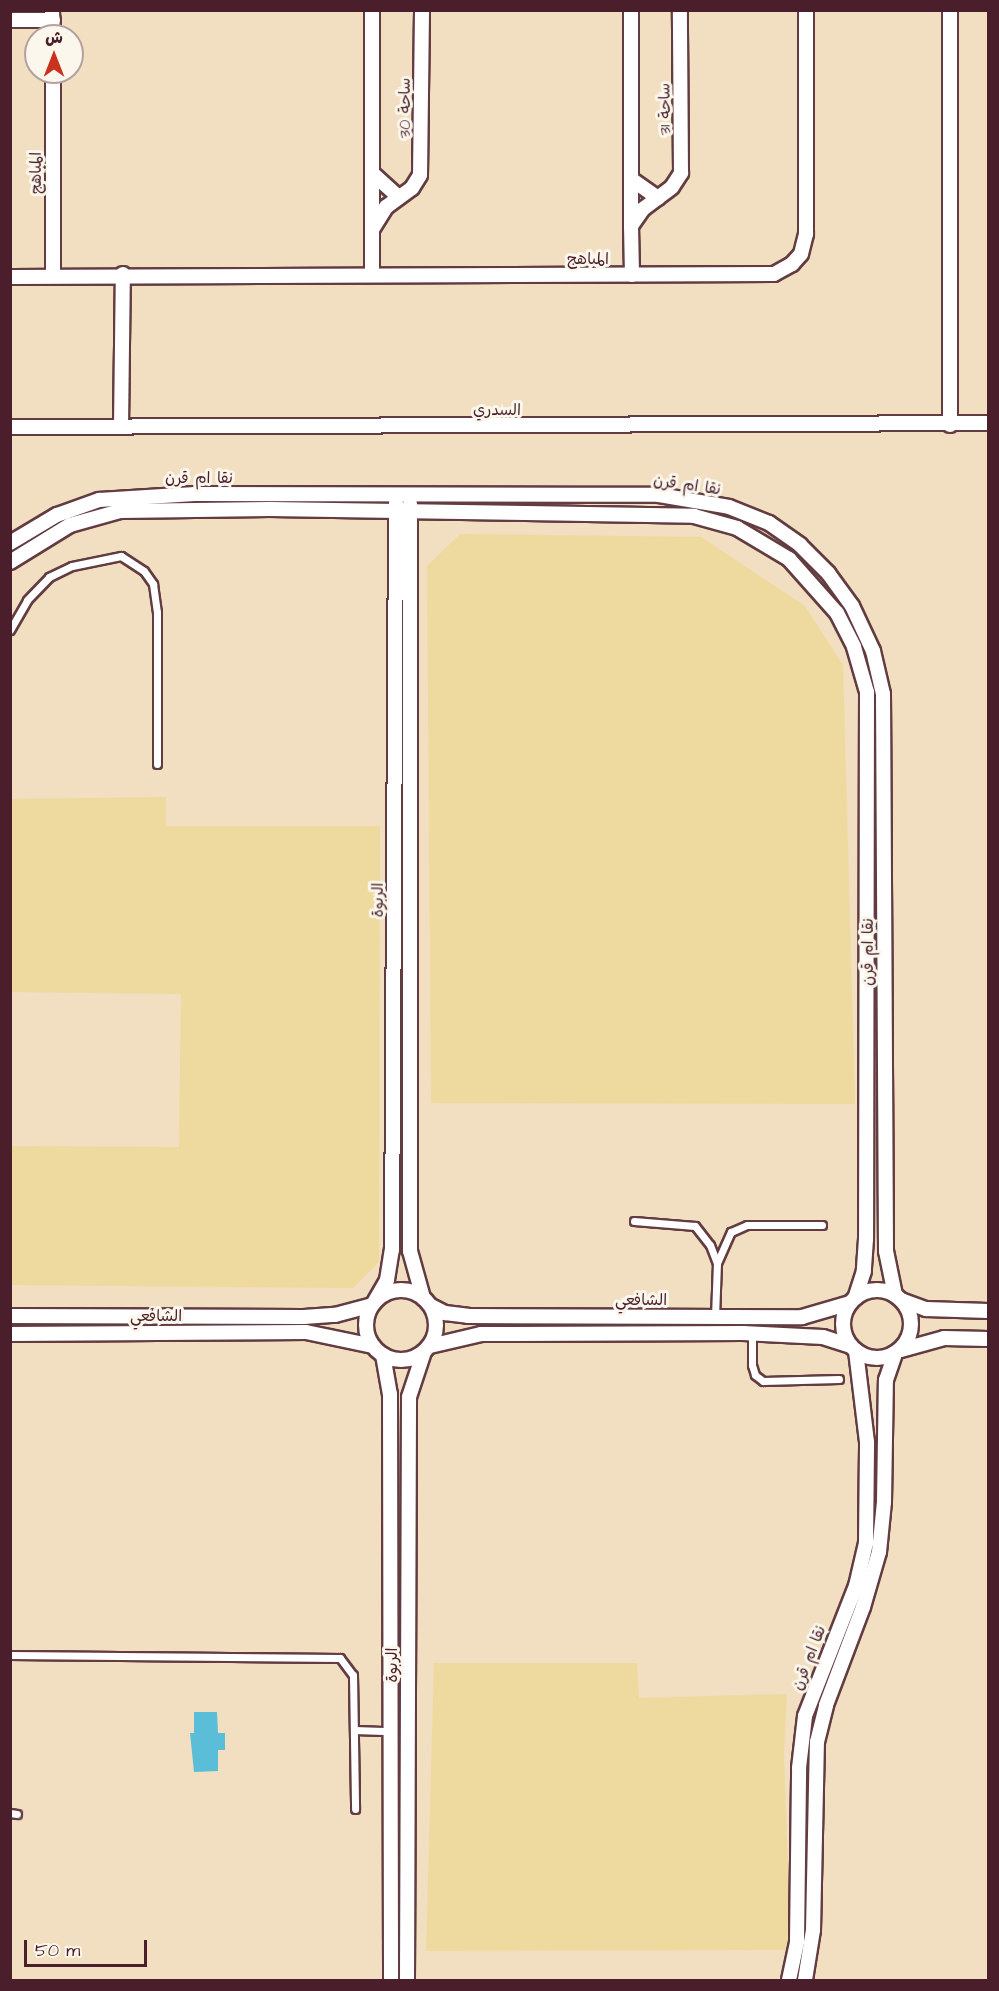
<!DOCTYPE html>
<meta charset="utf-8">
<style>
body{margin:0}
#map{position:relative;width:999px;height:1991px;overflow:hidden;background:#f2dec0;font-family:"Architects Daughter","Playpen Sans Arabic",sans-serif}
div>[style]{position:absolute}
.sand>*{inset:0;background:#eeda9e}
.water>*{inset:0;background:#5abed8}
.roads{filter:drop-shadow(2px 0 #633c41) drop-shadow(-2px 0 #633c41) drop-shadow(0 2px #633c41) drop-shadow(0 -2px #633c41)}
.service>*{height:7px;margin:-3.5px;padding:0 3.5px;transform-origin:3.5px;border-radius:3.5px;background:#fff}
.minor>*{height:14px;margin:-7px;padding:0 7px;transform-origin:7px;border-radius:7px;background:#fff}
.minor>.ring{margin:-7px;padding:0;box-sizing:content-box;background:none;border:14px solid #fff;border-radius:50%}
span{translate:-50% -50%;white-space:nowrap;text-align:center;line-height:1.15;-webkit-text-stroke:6px #fbf7ec;paint-order:stroke}
.street-label{font-size:16px;color:#4a1f2b}
.frame{position:absolute;inset:0;border:12px solid #4a1f2b;pointer-events:none}
.north{position:absolute;left:24px;top:24px;width:60px;height:60px;box-sizing:border-box;background:#fbf7ec;border:2px solid #b4a19f;border-radius:50%;rotate:0deg;font-size:16px;font-weight:700;line-height:24px;text-align:center;color:#4a1f2b}
.north::after{content:'';display:block;margin:auto;width:21px;height:27px;background:#c8321e;clip-path:polygon(50% 0,100% 100%,50% 72%,0 100%)}
.scale{position:absolute;left:24px;top:1940px;width:123px;height:27px;box-sizing:border-box;border:3px solid #4a1f2b;border-top:0;padding-left:8px;font-size:18px;line-height:21px;white-space:nowrap;color:#4a1f2b;-webkit-text-stroke:4px #fbf7ec;paint-order:stroke}
</style>
<div id="map">
<div class="sand">
<div style="clip-path:polygon(460px 534px,701px 537px,805px 606px,843px 665px,855px 1104px,431px 1103px,427px 566px)"></div>
<div style="clip-path:polygon(166px 797px,166px 826px,380px 826px,379px 1262px,353px 1288px,11px 1285px,11px 1146px,179px 1147px,181px 994px,11px 992px,11px 799px)"></div>
<div style="clip-path:polygon(434px 1663px,637px 1663px,639px 1698px,787px 1694px,784px 1755px,791px 1950px,426px 1951px)"></div>
</div>
<div class="water">
<div style="clip-path:polygon(194px 1712px,217px 1712px,218px 1733px,225px 1733px,225px 1750px,218px 1750px,218px 1771px,194px 1772px,190px 1733px,194px 1733px)"></div>
</div>
<div class="roads">
<div class="service">
<div style="left:10px;top:630px;width:34px;rotate:-60deg"></div>
<div style="left:27px;top:600px;width:32px;rotate:-46deg"></div>
<div style="left:49px;top:577px;width:25px;rotate:-26deg"></div>
<div style="left:72px;top:566px;width:50px;rotate:-11.5deg"></div>
<div style="left:121px;top:556px;width:27px;rotate:33deg"></div>
<div style="left:144px;top:571px;width:16px;rotate:55deg"></div>
<div style="left:153px;top:584px;width:28px;rotate:82deg"></div>
<div style="left:157px;top:612px;width:152px;rotate:90deg"></div>
<div style="left:634px;top:1221px;width:61px;rotate:4.7deg"></div>
<div style="left:695px;top:1226px;width:24px;rotate:52deg"></div>
<div style="left:710px;top:1245px;width:19px;rotate:69deg"></div>
<div style="left:715px;top:1317px;width:54px;rotate:-87.9deg"></div>
<div style="left:717px;top:1263px;width:34px;rotate:-66deg"></div>
<div style="left:731px;top:1232px;width:17px;rotate:-24deg"></div>
<div style="left:747px;top:1225px;width:75px"></div>
<div style="left:752px;top:1333px;width:32px;rotate:90deg"></div>
<div style="left:752px;top:1365px;width:10px;rotate:73deg"></div>
<div style="left:755px;top:1375px;width:10px;rotate:37deg"></div>
<div style="left:763px;top:1381px;width:76px;rotate:-1.5deg"></div>
<div style="left:10px;top:1655px;width:330px;rotate:0.5deg"></div>
<div style="left:340px;top:1658px;width:21px;rotate:53deg"></div>
<div style="left:353px;top:1675px;width:134px;rotate:89.1deg"></div>
<div style="left:354px;top:1730px;width:37px;rotate:2deg"></div>
<div style="left:10px;top:1813px;width:7px;rotate:8deg"></div>
</div>
<div class="minor">
<div style="left:372px;top:10px;width:265px;rotate:90deg"></div>
<div style="left:631px;top:10px;width:216px;rotate:90deg"></div>
<div style="left:631px;top:226px;width:21px;rotate:-55deg"></div>
<div style="left:643px;top:209px;width:36px;rotate:-37deg"></div>
<div style="left:672px;top:187px;width:17px;rotate:-57deg"></div>
<div style="left:681px;top:173px;width:163px;rotate:-90.4deg"></div>
<div style="left:52px;top:11px;width:25px;rotate:88deg"></div>
<div style="left:10px;top:20px;width:43px"></div>
<div style="left:53px;top:72px;width:203px;rotate:90deg"></div>
<div style="left:372px;top:173px;width:36px;rotate:42deg"></div>
<div style="left:631px;top:179px;width:33px;rotate:35deg"></div>
<div style="left:631px;top:226px;width:49px;rotate:88.8deg"></div>
<div style="left:373px;top:228px;width:25px;rotate:-58deg"></div>
<div style="left:386px;top:207px;width:32px;rotate:-36deg"></div>
<div style="left:412px;top:188px;width:15px;rotate:-58deg"></div>
<div style="left:420px;top:175px;width:165px;rotate:-89.3deg"></div>
<div style="left:10px;top:277px;width:764px;rotate:-0.22deg"></div>
<div style="left:774px;top:274px;width:21px;rotate:-29deg"></div>
<div style="left:792px;top:264px;width:13px;rotate:-48deg"></div>
<div style="left:801px;top:254px;width:21px;rotate:-76deg"></div>
<div style="left:806px;top:234px;width:224px;rotate:-90deg"></div>
<div style="left:950px;top:425px;width:415px;rotate:-90deg"></div>
<div style="left:10px;top:427px;width:978px;rotate:-0.23deg"></div>
<div style="left:121px;top:427px;width:153px;rotate:-89.3deg"></div>
<div style="left:410px;top:504px;width:747px;rotate:90deg"></div>
<div style="left:410px;top:1251px;width:49px;rotate:74.5deg"></div>
<div style="left:10px;top:543px;width:55px;rotate:-30.8deg"></div>
<div style="left:57px;top:515px;width:45px;rotate:-19.7deg"></div>
<div style="left:99px;top:500px;width:96px;rotate:-3.6deg"></div>
<div style="left:195px;top:494px;width:464px;rotate:0.1deg"></div>
<div style="left:659px;top:495px;width:71px;rotate:9.7deg"></div>
<div style="left:729px;top:507px;width:43px;rotate:21.8deg"></div>
<div style="left:769px;top:523px;width:38px;rotate:35deg"></div>
<div style="left:800px;top:545px;width:40px;rotate:45deg"></div>
<div style="left:828px;top:573px;width:41px;rotate:54deg"></div>
<div style="left:852px;top:606px;width:50px;rotate:65deg"></div>
<div style="left:873px;top:651px;width:44px;rotate:76.9deg"></div>
<div style="left:883px;top:694px;width:557px;rotate:89.69deg"></div>
<div style="left:886px;top:1251px;width:45px;rotate:78.4deg"></div>
<div style="left:10px;top:562px;width:70px;rotate:-31.7deg"></div>
<div style="left:70px;top:525px;width:52px;rotate:-15.6deg"></div>
<div style="left:120px;top:511px;width:150px;rotate:-0.8deg"></div>
<div style="left:270px;top:509px;width:424px;rotate:0.9deg"></div>
<div style="left:694px;top:516px;width:45px;rotate:15.6deg"></div>
<div style="left:737px;top:528px;width:61px;rotate:30.8deg"></div>
<div style="left:789px;top:559px;width:72px;rotate:48.4deg"></div>
<div style="left:837px;top:613px;width:38px;rotate:63deg"></div>
<div style="left:854px;top:647px;width:47px;rotate:73.9deg"></div>
<div style="left:867px;top:692px;width:547px;rotate:90.1deg"></div>
<div style="left:866px;top:1239px;width:32px;rotate:94deg"></div>
<div style="left:864px;top:1271px;width:28px;rotate:108deg"></div>
<div class="ring" style="left:843px;top:1290px;width:54px;height:54px"></div>
<div class="ring" style="left:366px;top:1290px;width:56px;height:56px"></div>
<div style="left:901px;top:1300px;width:27px;rotate:20deg"></div>
<div style="left:926px;top:1309px;width:62px;rotate:1.8deg"></div>
<div style="left:375px;top:1301px;width:24px;rotate:-60deg"></div>
<div style="left:387px;top:1280px;width:30px;rotate:-81deg"></div>
<div style="left:392px;top:1250px;width:747px;rotate:-89.69deg"></div>
<div style="left:431px;top:1306px;width:16px;rotate:27deg"></div>
<div style="left:445px;top:1313px;width:23px;rotate:7deg"></div>
<div style="left:468px;top:1316px;width:334px;rotate:0.2deg"></div>
<div style="left:802px;top:1317px;width:50px;rotate:-16.3deg"></div>
<div style="left:10px;top:1316px;width:294px;rotate:0.2deg"></div>
<div style="left:304px;top:1317px;width:31px;rotate:-4deg"></div>
<div style="left:335px;top:1315px;width:38px;rotate:-15deg"></div>
<div style="left:10px;top:1334px;width:296px;rotate:-0.4deg"></div>
<div style="left:306px;top:1332px;width:68px;rotate:11.8deg"></div>
<div style="left:430px;top:1346px;width:52px;rotate:-13.2deg"></div>
<div style="left:481px;top:1334px;width:262px;rotate:-0.2deg"></div>
<div style="left:743px;top:1333px;width:80px;rotate:2.9deg"></div>
<div style="left:823px;top:1337px;width:28px;rotate:18deg"></div>
<div style="left:901px;top:1350px;width:45px;rotate:-15.6deg"></div>
<div style="left:944px;top:1338px;width:44px;rotate:1.3deg"></div>
<div style="left:383px;top:1355px;width:40px;rotate:80deg"></div>
<div style="left:390px;top:1394px;width:586px;rotate:89.9deg"></div>
<div style="left:407px;top:1980px;width:583px;rotate:-89.8deg"></div>
<div style="left:409px;top:1397px;width:47px;rotate:-71.6deg"></div>
<div style="left:789px;top:1980px;width:40px;rotate:-78deg"></div>
<div style="left:797px;top:1941px;width:173px;rotate:-89.3deg"></div>
<div style="left:799px;top:1768px;width:52px;rotate:-83.4deg"></div>
<div style="left:805px;top:1716px;width:140px;rotate:-68.6deg"></div>
<div style="left:856px;top:1586px;width:44px;rotate:-76.9deg"></div>
<div style="left:866px;top:1543px;width:101px;rotate:-89.4deg"></div>
<div style="left:867px;top:1442px;width:92px;rotate:-96.9deg"></div>
<div style="left:805px;top:1980px;width:51px;rotate:-80.9deg"></div>
<div style="left:813px;top:1930px;width:188px;rotate:-88.8deg"></div>
<div style="left:817px;top:1742px;width:38px;rotate:-76deg"></div>
<div style="left:826px;top:1705px;width:105px;rotate:-69.3deg"></div>
<div style="left:863px;top:1607px;width:57px;rotate:-73.8deg"></div>
<div style="left:879px;top:1552px;width:50px;rotate:-84.3deg"></div>
<div style="left:884px;top:1502px;width:122px;rotate:-89.1deg"></div>
<div style="left:886px;top:1380px;width:28px;rotate:-71deg"></div>
</div>
</div>
<div class="street-label">
<span style="left:405px;top:108px;rotate:-90deg">ساحة 30</span>
<span style="left:665px;top:109px;rotate:-91deg">ساحة 31</span>
<span style="left:36px;top:173px;rotate:-90deg">المباهج</span>
<span style="left:588px;top:259px">المباهج</span>
<span style="left:497px;top:410px">السدري</span>
<span style="left:199px;top:478px">نقا ام قرن</span>
<span style="left:687px;top:485px;rotate:8deg">نقا ام قرن</span>
<span style="left:378px;top:900px;rotate:-90deg">الربوة</span>
<span style="left:868px;top:952px;rotate:-90deg">نقا ام قرن</span>
<span style="left:641px;top:1300px">الشافعي</span>
<span style="left:156px;top:1316px">الشافعي</span>
<span style="left:809px;top:1658px;rotate:-69deg">نقا ام قرن</span>
<span style="left:392px;top:1665px;rotate:-90deg">الربوة</span>
</div>
<div class="frame"></div>
<div class="north">ش</div>
<div class="scale">50 m</div>
</div>
